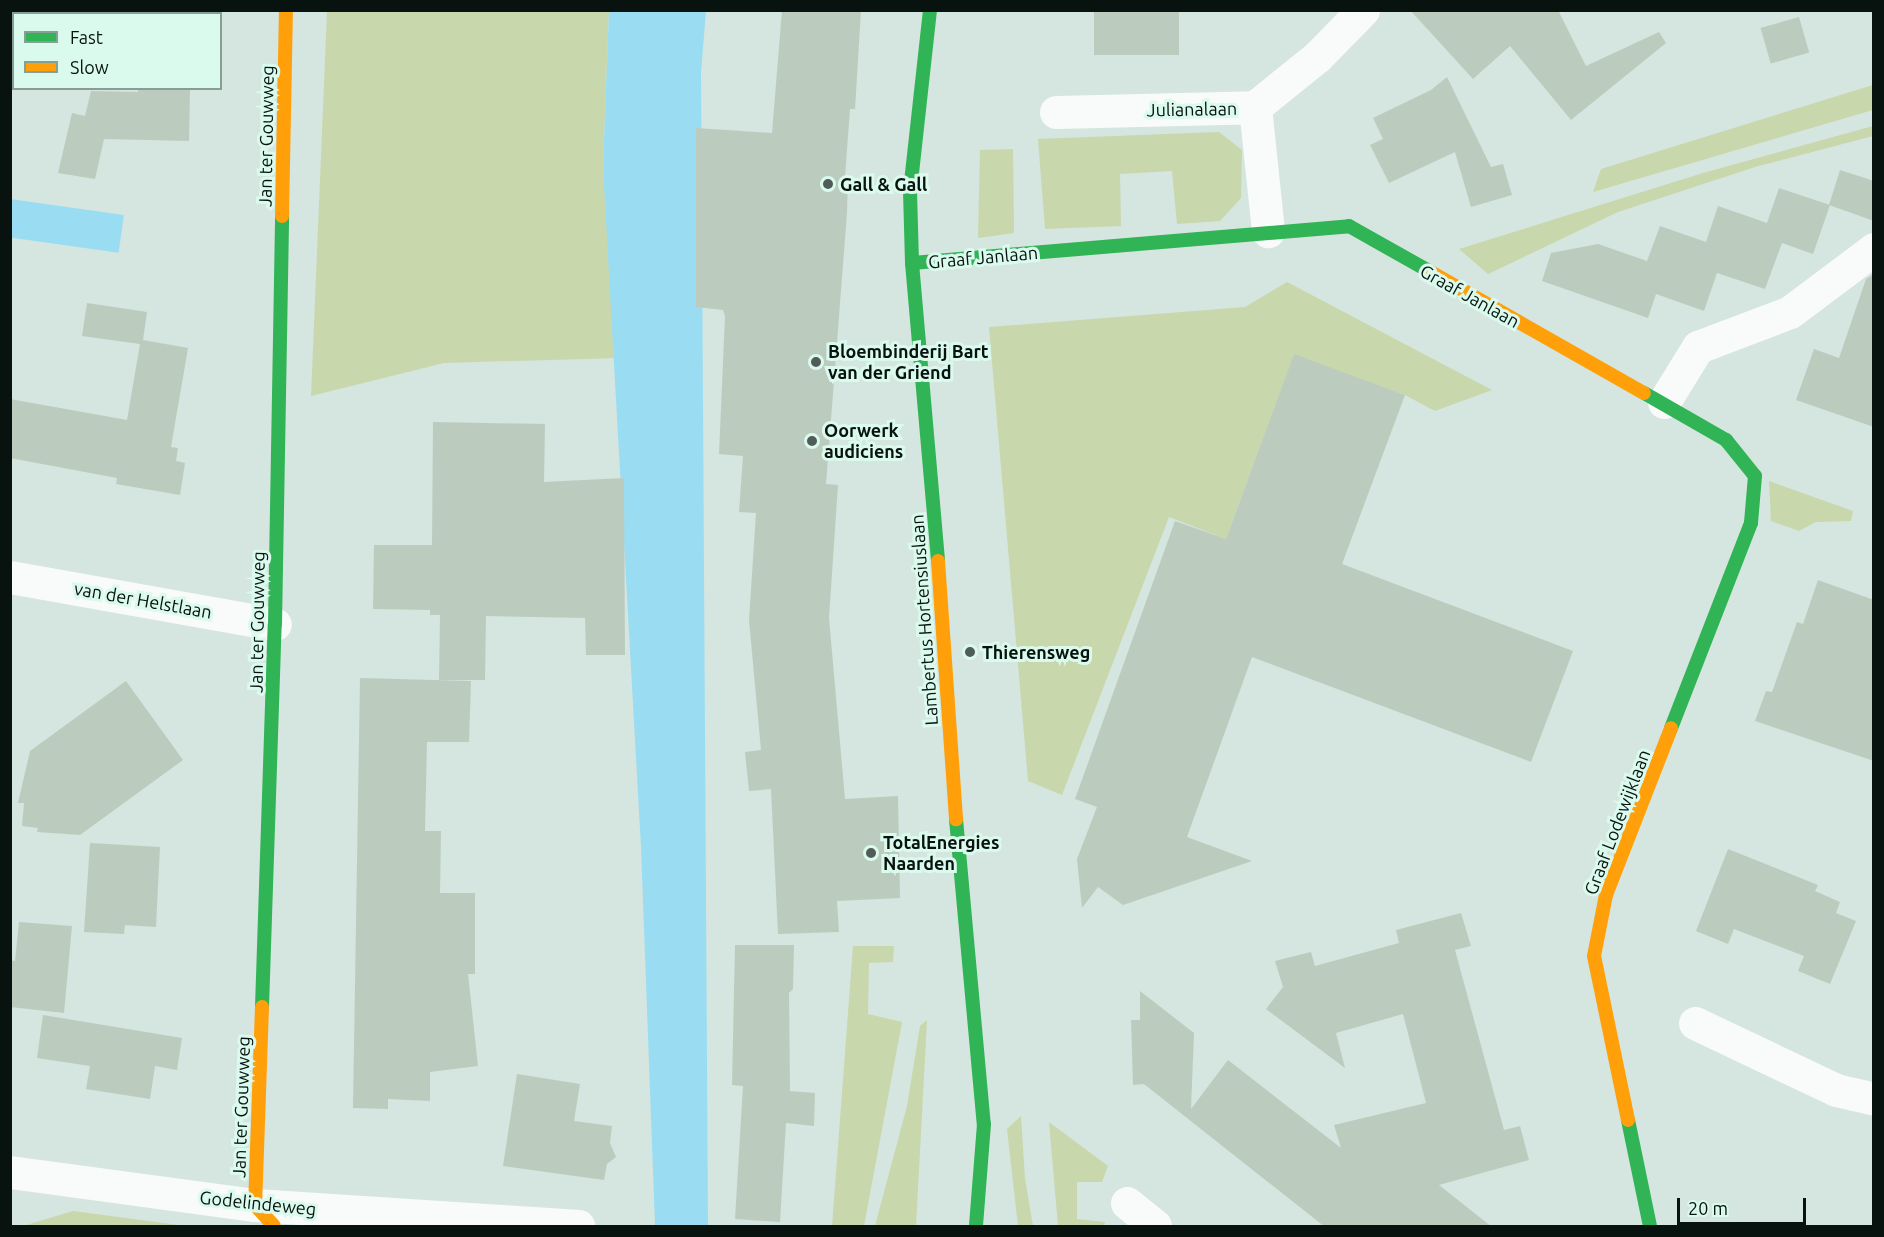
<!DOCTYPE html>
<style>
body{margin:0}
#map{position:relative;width:1884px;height:1237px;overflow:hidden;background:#d5e5df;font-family:Ubuntu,sans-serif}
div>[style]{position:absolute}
.green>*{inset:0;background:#c9d7ac}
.water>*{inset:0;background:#9addf2;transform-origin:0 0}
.building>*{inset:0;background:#bbccbf;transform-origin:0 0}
.street>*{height:33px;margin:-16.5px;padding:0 16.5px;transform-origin:16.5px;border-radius:16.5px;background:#f9fbfa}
.fast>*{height:14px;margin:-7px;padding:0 7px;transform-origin:7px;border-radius:7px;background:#30b455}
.slow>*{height:14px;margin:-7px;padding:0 7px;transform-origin:7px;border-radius:7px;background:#ff9f0a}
.dots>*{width:16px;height:16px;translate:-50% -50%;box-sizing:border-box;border:3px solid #dbfaee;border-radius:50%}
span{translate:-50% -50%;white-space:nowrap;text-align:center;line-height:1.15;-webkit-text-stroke:6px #dbfaee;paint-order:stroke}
.street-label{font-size:18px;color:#08130f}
.poi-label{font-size:18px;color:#08130f;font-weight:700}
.left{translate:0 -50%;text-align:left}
.frame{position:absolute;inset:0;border:12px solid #08130f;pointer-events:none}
.legend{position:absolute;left:12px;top:12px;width:210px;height:78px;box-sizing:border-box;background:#dbfaee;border:2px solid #879e95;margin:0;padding:8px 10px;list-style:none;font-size:18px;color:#08130f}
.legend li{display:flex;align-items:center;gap:12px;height:30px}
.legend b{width:30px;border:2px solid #879e95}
.scale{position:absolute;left:1677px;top:1198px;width:129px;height:27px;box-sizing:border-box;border:3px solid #08130f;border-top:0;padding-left:8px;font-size:18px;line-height:21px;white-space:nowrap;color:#08130f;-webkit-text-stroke:4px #dbfaee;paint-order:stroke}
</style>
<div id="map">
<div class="green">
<div style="clip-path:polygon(327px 11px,609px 11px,603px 167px,619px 358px,444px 363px,311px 396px)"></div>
<div style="clip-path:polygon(1873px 85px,1873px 110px,1593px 192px,1601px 169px)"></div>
<div style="clip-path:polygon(1873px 126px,1873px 136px,1755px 167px,1618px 212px,1488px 274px,1459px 249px,1703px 173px)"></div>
<div style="clip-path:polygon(1219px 132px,1242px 150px,1241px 198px,1220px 221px,1177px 224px,1172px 171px,1120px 174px,1121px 226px,1045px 229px,1038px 139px)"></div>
<div style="clip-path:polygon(1013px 149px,1014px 233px,978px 238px,980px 150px)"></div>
<div style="clip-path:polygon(1287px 282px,1492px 390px,1435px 411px,1405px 395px,1294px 355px,1226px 539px,1169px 517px,1062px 795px,1028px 781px,989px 327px,1245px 307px)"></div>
<div style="clip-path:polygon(1769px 481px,1853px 511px,1851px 521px,1816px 522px,1799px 531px,1771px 521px)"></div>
<div style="clip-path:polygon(853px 946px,894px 946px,893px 962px,869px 963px,868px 1014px,902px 1022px,864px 1226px,832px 1226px)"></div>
<div style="clip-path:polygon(927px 1020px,916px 1226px,875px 1226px,907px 1106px,920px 1026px)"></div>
<div style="clip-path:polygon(1021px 1116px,1025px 1179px,1033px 1226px,1018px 1226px,1007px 1129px)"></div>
<div style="clip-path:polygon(1049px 1122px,1108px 1166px,1102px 1182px,1077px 1182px,1077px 1219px,1105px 1222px,1104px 1226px,1058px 1226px)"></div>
<div style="clip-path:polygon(73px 1211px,186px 1226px,23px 1226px)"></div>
</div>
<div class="water">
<div style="clip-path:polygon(609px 11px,706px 11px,701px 73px,708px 1226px,655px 1226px,641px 847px,603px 167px)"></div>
<div style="left:10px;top:199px;width:115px;height:38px;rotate:8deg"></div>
</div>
<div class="building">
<div style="clip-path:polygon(782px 10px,861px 10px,855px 109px,850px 109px,845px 177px,848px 177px,847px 213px,826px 484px,838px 485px,829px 618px,845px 799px,898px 796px,900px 898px,837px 901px,839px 932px,778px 934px,771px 789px,749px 791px,745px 752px,761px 750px,749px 620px,756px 513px,739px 512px,743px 456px,719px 454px,725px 316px,723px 310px,696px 307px,696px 128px,772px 133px)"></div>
<div style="left:1094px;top:10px;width:85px;height:45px"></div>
<div style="clip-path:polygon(1410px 10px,1558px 10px,1586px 66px,1659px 32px,1666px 43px,1571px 120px,1510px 46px,1473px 79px)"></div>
<div style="left:1799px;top:17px;width:37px;height:40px;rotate:74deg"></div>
<div style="clip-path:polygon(1447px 77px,1491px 167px,1503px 164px,1512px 195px,1471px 207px,1455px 152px,1389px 183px,1370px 145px,1383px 139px,1373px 118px,1431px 90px)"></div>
<div style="clip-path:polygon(138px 88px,190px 88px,189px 141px,104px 139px,95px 179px,58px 173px,72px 113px,85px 116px,91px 91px,138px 92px)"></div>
<div style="clip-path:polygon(1840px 170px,1874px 181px,1874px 221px,1829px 205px)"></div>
<div style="clip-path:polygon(1779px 188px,1830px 205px,1813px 254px,1782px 243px,1765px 289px,1717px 273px,1704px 311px,1656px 294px,1648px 318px,1542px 281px,1551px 253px,1598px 244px,1647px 261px,1660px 226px,1706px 242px,1718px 206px,1767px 223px)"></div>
<div style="clip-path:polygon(1874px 274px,1874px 427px,1796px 400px,1814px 349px,1839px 358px,1866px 279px)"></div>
<div style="clip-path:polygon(87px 303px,147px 312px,143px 340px,188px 348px,171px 447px,178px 448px,176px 461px,185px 463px,180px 495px,116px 484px,117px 478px,10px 458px,10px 399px,127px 420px,140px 344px,82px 336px)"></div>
<div style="clip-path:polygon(1294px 354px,1405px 395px,1342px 564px,1573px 651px,1531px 762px,1252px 657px,1187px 837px,1252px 861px,1123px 905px,1098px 887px,1082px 908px,1077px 859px,1097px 807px,1075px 799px,1175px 521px,1226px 539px)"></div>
<div style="clip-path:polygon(433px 422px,545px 424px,544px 482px,624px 478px,625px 655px,586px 655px,585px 618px,486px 616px,485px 680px,439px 680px,440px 615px,430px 615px,430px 610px,373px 609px,374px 545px,432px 545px)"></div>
<div style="clip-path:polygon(1818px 580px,1874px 600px,1874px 761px,1755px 721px,1766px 691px,1772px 692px,1797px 622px,1803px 624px)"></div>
<div style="clip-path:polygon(360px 678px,471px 681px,469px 742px,427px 742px,425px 831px,441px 831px,440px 893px,475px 893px,475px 974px,468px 974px,478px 1066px,430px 1072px,430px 1101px,388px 1099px,388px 1109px,353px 1108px)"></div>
<div style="clip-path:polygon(126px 681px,183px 760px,80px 835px,37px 832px,38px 828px,22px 826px,24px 803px,18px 803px,30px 751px)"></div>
<div style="clip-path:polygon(90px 843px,160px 847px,156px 927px,125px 925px,124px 934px,84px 932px)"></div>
<div style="clip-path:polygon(1728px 849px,1818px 885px,1815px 891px,1840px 902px,1836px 913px,1856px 921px,1830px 984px,1798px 971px,1804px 956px,1734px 929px,1728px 944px,1696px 931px)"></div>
<div style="clip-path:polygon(1461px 913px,1471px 946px,1455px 950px,1504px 1130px,1520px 1126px,1529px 1160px,1439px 1185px,1492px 1227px,1325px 1227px,1144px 1084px,1133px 1085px,1131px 1020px,1140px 1020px,1140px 991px,1194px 1033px,1191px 1109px,1228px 1060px,1341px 1148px,1334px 1125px,1426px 1103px,1403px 1014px,1336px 1033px,1345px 1068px,1266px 1009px,1283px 987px,1275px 961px,1311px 952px,1315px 966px,1399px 943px,1396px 930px)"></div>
<div style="clip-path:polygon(19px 922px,72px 926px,64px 1013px,10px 1007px,10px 960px,15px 961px)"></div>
<div style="clip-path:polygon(735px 945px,794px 945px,793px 989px,789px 993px,790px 1091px,815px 1093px,814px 1126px,786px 1123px,780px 1222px,735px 1219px,743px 1086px,732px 1085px)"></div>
<div style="clip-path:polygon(43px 1015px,182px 1038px,177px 1070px,155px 1066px,150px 1099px,86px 1089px,90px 1066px,37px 1058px)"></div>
<div style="clip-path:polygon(517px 1074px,580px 1084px,574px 1121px,612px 1126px,610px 1143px,616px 1157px,607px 1164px,604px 1180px,503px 1166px)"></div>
</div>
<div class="street">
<div style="left:1255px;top:107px;width:125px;rotate:84deg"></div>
<div style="left:1056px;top:112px;width:199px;rotate:-1.4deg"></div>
<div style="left:1255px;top:107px;width:80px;rotate:-38.9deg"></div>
<div style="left:1317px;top:57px;width:66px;rotate:-45.6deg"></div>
<div style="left:1664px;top:402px;width:65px;rotate:-58.3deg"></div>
<div style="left:1698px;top:347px;width:98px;rotate:-20.8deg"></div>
<div style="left:1790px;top:312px;width:105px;rotate:-36.9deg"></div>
<div style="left:10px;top:577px;width:269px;rotate:10.1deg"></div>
<div style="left:1695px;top:1023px;width:156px;rotate:25.4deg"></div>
<div style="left:1836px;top:1090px;width:39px;rotate:13deg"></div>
<div style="left:10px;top:1172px;width:247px;rotate:7.7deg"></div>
<div style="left:255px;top:1205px;width:324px;rotate:3.7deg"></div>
<div style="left:1127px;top:1203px;width:36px;rotate:39deg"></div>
</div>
<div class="fast">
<div style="left:930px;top:10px;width:182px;rotate:96.3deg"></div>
<div style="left:910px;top:191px;width:72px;rotate:88.4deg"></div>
<div style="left:912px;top:263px;width:299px;rotate:85deg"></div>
<div style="left:912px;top:263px;width:439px;rotate:-4.8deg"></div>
<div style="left:1349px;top:226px;width:92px;rotate:29.4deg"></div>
<div style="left:1644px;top:393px;width:95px;rotate:29.8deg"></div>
<div style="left:1726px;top:440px;width:46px;rotate:51.1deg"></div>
<div style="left:1755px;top:476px;width:47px;rotate:94.9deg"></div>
<div style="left:1751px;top:523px;width:220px;rotate:111.3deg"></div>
<div style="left:956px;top:819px;width:306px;rotate:84.8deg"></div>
<div style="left:984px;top:1124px;width:102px;rotate:94.5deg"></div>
<div style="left:262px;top:1007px;width:383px;rotate:-88.1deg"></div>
<div style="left:275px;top:624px;width:408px;rotate:-89deg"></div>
<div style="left:1628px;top:1120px;width:108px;rotate:78.3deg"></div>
</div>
<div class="slow">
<div style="left:282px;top:216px;width:206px;rotate:-88.9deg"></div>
<div style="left:1429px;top:271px;width:247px;rotate:29.6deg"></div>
<div style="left:938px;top:561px;width:259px;rotate:86deg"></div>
<div style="left:262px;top:1007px;width:198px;rotate:92deg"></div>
<div style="left:255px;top:1205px;width:28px;rotate:48deg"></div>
<div style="left:1628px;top:1120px;width:167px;rotate:-101.7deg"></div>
<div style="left:1594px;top:956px;width:62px;rotate:-78.9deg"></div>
<div style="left:1606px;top:895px;width:179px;rotate:-68.7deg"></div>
</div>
<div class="dots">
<div style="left:828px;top:184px;background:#505c58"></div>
<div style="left:816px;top:362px;background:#505c58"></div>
<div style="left:812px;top:441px;background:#505c58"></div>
<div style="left:970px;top:652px;background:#505c58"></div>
<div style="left:871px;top:853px;background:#505c58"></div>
</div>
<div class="street-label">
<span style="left:1192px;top:109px;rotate:-1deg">Julianalaan</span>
<span style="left:266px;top:136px;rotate:-89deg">Jan ter Gouwweg</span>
<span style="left:983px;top:257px;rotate:-5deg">Graaf Janlaan</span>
<span style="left:1470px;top:296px;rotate:29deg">Graaf Janlaan</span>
<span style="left:143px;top:600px;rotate:10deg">van der Helstlaan</span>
<span style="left:924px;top:620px;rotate:-94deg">Lambertus Hortensiuslaan</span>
<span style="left:257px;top:622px;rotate:-89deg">Jan ter Gouwweg</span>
<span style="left:1617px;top:822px;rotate:-69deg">Graaf Lodewijklaan</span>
<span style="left:241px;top:1107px;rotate:-88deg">Jan ter Gouwweg</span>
<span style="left:258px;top:1203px;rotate:6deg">Godelindeweg</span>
</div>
<div class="poi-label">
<span class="left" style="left:840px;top:184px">Gall &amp; Gall</span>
<span class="left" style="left:828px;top:362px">Bloembinderij Bart<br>van der Griend</span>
<span class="left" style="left:824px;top:441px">Oorwerk<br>audiciens</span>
<span class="left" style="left:982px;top:652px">Thierensweg</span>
<span class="left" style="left:883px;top:853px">TotalEnergies<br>Naarden</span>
</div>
<div class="frame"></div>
<ul class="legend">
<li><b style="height:8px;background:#30b455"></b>Fast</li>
<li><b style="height:8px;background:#ff9f0a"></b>Slow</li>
</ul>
<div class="scale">20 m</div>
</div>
